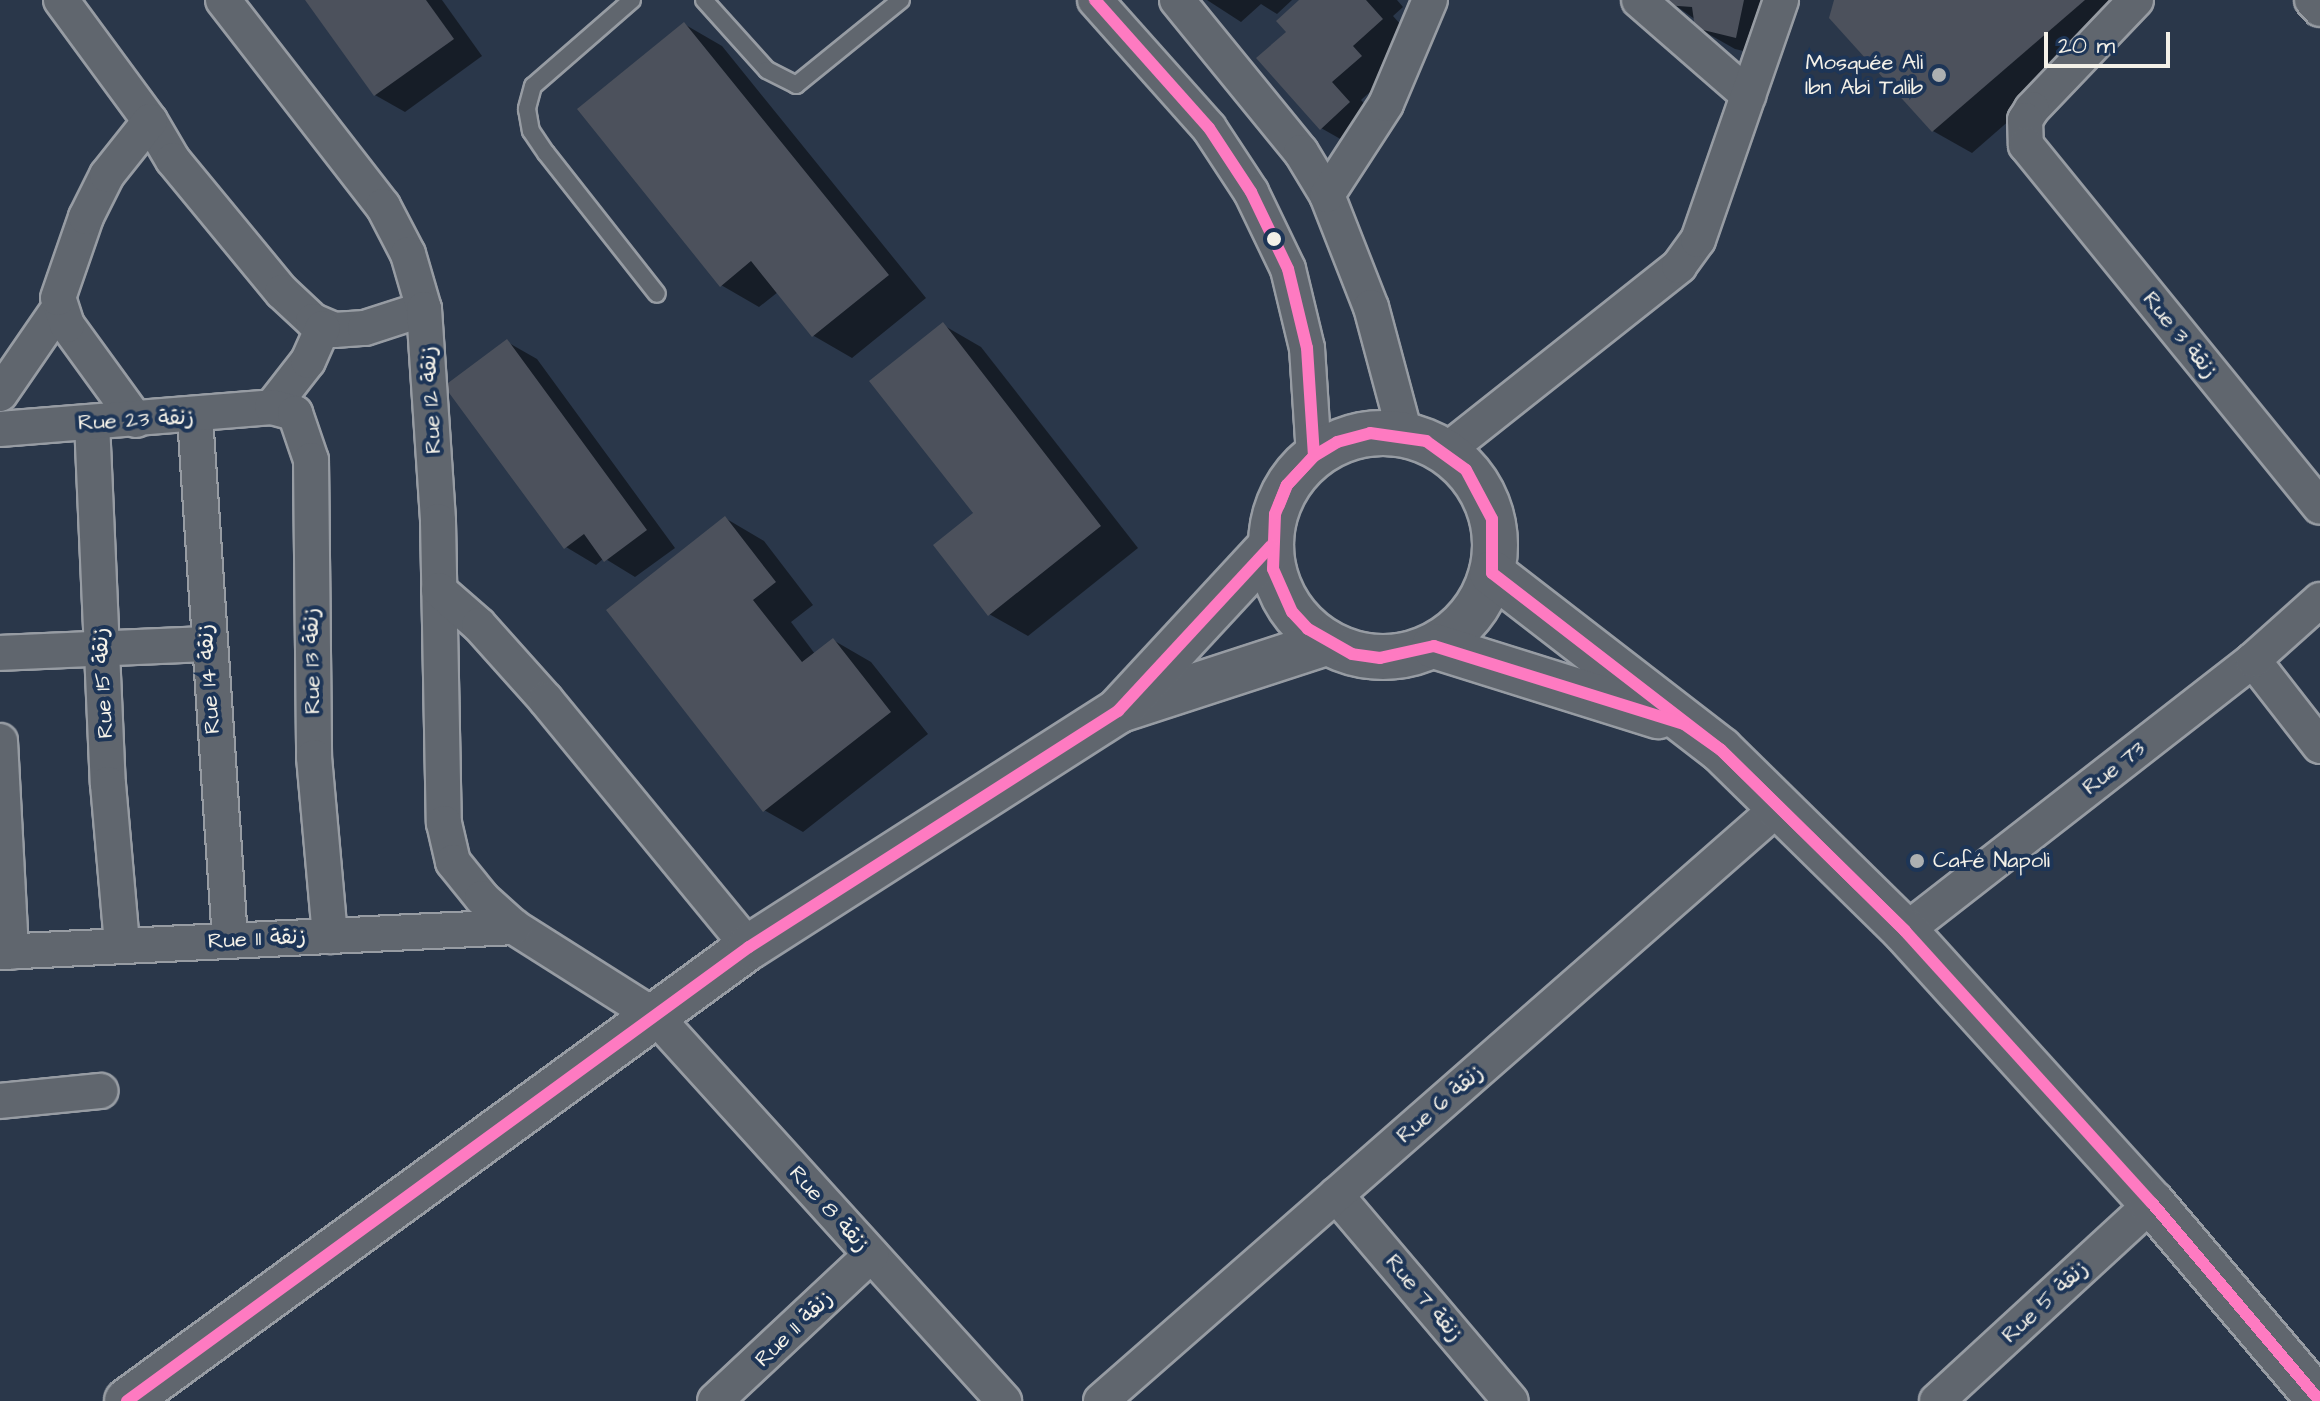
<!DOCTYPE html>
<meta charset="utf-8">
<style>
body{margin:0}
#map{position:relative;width:2320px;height:1401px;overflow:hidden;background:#2a374a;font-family:"Architects Daughter","Playpen Sans Arabic",sans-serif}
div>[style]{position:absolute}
.shadow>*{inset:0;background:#0007}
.building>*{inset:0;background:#4c515c}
.roads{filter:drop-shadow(2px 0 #979ca3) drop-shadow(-2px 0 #979ca3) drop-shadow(0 2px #979ca3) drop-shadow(0 -2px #979ca3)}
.lane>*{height:16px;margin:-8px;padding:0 8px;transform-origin:8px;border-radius:8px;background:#60666e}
.street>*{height:34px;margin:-17px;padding:0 17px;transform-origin:17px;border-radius:17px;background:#60666e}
.secondary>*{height:44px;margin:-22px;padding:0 22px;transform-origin:22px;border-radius:22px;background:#60666e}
.secondary>.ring{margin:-22px;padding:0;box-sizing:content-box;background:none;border:44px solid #60666e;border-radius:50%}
.bus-1>*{height:12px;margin:-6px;padding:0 6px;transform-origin:6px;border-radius:6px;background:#fe7ac1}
.dots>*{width:22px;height:22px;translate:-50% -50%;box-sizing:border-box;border:4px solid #1d3557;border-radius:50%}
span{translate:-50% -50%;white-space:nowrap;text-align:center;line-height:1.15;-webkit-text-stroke:8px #1d3557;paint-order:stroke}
.poi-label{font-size:22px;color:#f4f1e8}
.right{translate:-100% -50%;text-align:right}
.left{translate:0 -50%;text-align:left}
.street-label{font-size:22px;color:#f4f1e8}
.scale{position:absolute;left:2044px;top:32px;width:126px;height:36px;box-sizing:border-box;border:4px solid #f4f1e8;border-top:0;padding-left:10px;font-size:24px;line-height:28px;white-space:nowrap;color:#f4f1e8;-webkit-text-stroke:6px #1d3557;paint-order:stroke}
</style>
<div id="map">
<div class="shadow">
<div style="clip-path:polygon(307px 0,442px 0,482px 56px,405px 112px,375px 95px)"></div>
<div style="clip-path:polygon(1207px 0,1292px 0,1277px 14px,1261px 4px,1241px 22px)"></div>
<div style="clip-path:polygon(1301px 0,1397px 0,1403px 7px,1393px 16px,1412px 37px,1382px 64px,1390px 74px,1361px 100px,1379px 120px,1351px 145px,1321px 128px,1289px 32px)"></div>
<div style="clip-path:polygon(1668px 0,1787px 0,1774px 58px,1735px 49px,1696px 27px,1696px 20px)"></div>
<div style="clip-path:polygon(1836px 0,2148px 0,1972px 153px,1933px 131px)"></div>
<div style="clip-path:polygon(684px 24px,722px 46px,926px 298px,852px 358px,814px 336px,778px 292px,759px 307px,721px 285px)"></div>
<div style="clip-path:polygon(943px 325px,981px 347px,1138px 548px,1028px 636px,989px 614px)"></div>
<div style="clip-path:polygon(507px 342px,537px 359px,675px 548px,635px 577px,604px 558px,596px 565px,566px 547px)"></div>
<div style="clip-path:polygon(725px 518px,764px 541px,813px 605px,791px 622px,815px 654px,833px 640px,871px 662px,928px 734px,803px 832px,764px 810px)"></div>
</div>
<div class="building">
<div style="clip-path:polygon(305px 0,426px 0,454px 39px,374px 96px)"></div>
<div style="clip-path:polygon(1299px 0,1366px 0,1383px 19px,1353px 46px,1362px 56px,1332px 82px,1350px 102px,1320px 130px,1256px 58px,1286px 32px,1276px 21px)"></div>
<div style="clip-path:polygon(1666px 0,1744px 0,1736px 38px,1695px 28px,1692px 7px,1664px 5px)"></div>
<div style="clip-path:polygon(1834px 0,2085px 0,1932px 132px,1829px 18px)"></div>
<div style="clip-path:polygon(684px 22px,889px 275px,812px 337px,751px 261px,720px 287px,577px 109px)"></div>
<div style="clip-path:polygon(943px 322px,1101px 526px,988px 616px,933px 545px,973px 513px,869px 381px)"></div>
<div style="clip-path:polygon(507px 339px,647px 530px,604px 562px,584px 534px,564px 549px,444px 386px)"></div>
<div style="clip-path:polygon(725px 516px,776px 582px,753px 600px,802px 662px,833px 638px,891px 712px,763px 812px,606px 610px)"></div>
</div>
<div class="roads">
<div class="lane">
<div style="left:632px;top:0;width:131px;rotate:139deg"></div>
<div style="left:533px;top:86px;width:24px;rotate:105deg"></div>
<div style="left:527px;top:109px;width:22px;rotate:80deg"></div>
<div style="left:531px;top:131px;width:27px;rotate:56deg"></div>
<div style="left:546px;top:153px;width:179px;rotate:51.8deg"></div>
<div style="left:704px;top:0;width:94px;rotate:48deg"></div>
<div style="left:767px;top:70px;width:33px;rotate:27deg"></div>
<div style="left:796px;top:85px;width:135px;rotate:-39deg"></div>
</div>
<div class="street">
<div style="left:61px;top:0;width:150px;rotate:53.7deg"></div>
<div style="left:150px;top:121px;width:45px;rotate:59.5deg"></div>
<div style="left:173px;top:160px;width:171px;rotate:50.5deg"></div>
<div style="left:282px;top:292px;width:42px;rotate:43.1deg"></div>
<div style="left:313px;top:321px;width:23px;rotate:23deg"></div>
<div style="left:334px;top:330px;width:31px;rotate:-4deg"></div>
<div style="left:365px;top:328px;width:62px;rotate:-17.9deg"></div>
<div style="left:223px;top:0;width:261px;rotate:52.2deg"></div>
<div style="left:383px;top:206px;width:54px;rotate:62.5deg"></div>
<div style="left:408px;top:254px;width:57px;rotate:73.8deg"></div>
<div style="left:424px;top:309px;width:212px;rotate:86.2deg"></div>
<div style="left:438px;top:521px;width:302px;rotate:88.9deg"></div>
<div style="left:444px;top:823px;width:40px;rotate:77deg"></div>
<div style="left:453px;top:862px;width:46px;rotate:51.1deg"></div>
<div style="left:482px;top:898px;width:43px;rotate:42.2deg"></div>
<div style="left:514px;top:927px;width:167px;rotate:32.3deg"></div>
<div style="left:655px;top:1016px;width:520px;rotate:47.81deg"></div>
<div style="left:1095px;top:0;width:171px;rotate:48.3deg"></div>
<div style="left:1209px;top:128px;width:77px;rotate:56.7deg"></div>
<div style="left:1251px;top:192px;width:85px;rotate:64.3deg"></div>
<div style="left:1288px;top:269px;width:81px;rotate:76.5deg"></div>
<div style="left:1307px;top:348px;width:108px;rotate:86.3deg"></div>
<div style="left:1177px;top:0;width:196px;rotate:50.8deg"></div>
<div style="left:1301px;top:152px;width:50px;rotate:58.8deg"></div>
<div style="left:1327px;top:195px;width:120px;rotate:68.6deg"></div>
<div style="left:1371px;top:307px;width:131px;rotate:75deg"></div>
<div style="left:1639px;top:0;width:145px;rotate:41.1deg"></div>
<div style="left:2136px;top:0;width:151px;rotate:133.7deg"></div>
<div style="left:2032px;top:109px;width:13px;rotate:122deg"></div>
<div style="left:2025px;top:120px;width:25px;rotate:88deg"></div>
<div style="left:2026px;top:145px;width:466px;rotate:50.9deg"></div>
<div style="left:2312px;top:0;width:12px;rotate:48deg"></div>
<div style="left:1327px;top:195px;width:108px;rotate:-57deg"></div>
<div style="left:1386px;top:104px;width:113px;rotate:-67.1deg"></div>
<div style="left:0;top:394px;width:104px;rotate:-55.5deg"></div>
<div style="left:272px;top:407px;width:58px;rotate:-52deg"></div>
<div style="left:308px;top:361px;width:36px;rotate:-66deg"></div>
<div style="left:195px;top:417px;width:524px;rotate:86.17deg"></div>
<div style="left:136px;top:420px;width:117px;rotate:-126deg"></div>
<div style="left:67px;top:325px;width:28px;rotate:-108deg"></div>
<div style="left:58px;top:298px;width:86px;rotate:-70.9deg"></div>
<div style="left:86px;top:217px;width:47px;rotate:-63.4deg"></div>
<div style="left:107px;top:175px;width:69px;rotate:-51.5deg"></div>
<div style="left:92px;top:422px;width:362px;rotate:87.5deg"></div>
<div style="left:108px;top:784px;width:162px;rotate:85deg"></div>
<div style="left:0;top:429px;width:273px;rotate:-4.6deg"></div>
<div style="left:272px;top:407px;width:24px;rotate:15deg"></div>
<div style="left:295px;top:413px;width:50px;rotate:71.2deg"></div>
<div style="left:311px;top:460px;width:297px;rotate:89.4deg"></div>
<div style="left:314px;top:757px;width:180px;rotate:84.9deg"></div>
<div style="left:1446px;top:451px;width:298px;rotate:-38.4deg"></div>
<div style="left:1679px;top:266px;width:32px;rotate:-54deg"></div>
<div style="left:1698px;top:240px;width:254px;rotate:-70.9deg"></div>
<div style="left:439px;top:590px;width:53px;rotate:41.2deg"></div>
<div style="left:479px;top:625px;width:101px;rotate:48.2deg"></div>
<div style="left:546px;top:700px;width:320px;rotate:50.6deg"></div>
<div style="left:0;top:653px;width:207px;rotate:-2.5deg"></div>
<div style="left:2253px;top:660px;width:109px;rotate:52.1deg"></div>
<div style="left:0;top:741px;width:211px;rotate:87deg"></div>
<div style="left:1905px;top:931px;width:441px;rotate:-37.9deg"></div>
<div style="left:2253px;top:660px;width:90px;rotate:-41.8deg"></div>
<div style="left:0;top:952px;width:515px;rotate:-2.78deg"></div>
<div style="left:0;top:1101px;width:101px;rotate:-5.7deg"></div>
<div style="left:1336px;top:1195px;width:270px;rotate:49.7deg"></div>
<div style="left:715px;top:1401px;width:214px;rotate:-43.1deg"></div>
<div style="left:1101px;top:1401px;width:901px;rotate:-41.22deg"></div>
<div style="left:1937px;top:1401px;width:292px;rotate:-42.6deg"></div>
</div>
<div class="secondary">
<div class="ring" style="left:1271px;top:433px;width:180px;height:180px"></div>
<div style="left:1492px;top:573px;width:289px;rotate:37.7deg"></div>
<div style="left:1721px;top:750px;width:258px;rotate:44.5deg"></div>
<div style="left:1905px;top:931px;width:367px;rotate:47.8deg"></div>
<div style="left:2152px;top:1203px;width:260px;rotate:49.7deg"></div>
<div style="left:1434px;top:646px;width:235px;rotate:17.4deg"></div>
<div style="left:1120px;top:710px;width:217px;rotate:-18deg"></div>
<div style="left:127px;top:1401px;width:770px;rotate:-36.13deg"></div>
<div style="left:749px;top:947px;width:438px;rotate:-32.6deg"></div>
<div style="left:1118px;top:711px;width:225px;rotate:-47.2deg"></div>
</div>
</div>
<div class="bus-1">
<div style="left:1095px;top:0;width:171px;rotate:48.3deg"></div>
<div style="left:1209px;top:128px;width:77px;rotate:56.7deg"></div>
<div style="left:1251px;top:192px;width:85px;rotate:64.3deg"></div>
<div style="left:1288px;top:269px;width:81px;rotate:76.5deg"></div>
<div style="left:1307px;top:348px;width:108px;rotate:86.3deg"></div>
<div style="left:1314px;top:456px;width:40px;rotate:133deg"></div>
<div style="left:1287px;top:485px;width:22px;rotate:112deg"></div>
<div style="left:1370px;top:433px;width:57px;rotate:8.1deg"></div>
<div style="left:1426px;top:441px;width:49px;rotate:35.9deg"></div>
<div style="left:1466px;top:470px;width:55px;rotate:62deg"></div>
<div style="left:1492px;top:519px;width:54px;rotate:90deg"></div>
<div style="left:1492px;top:573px;width:289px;rotate:37.7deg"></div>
<div style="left:1721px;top:750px;width:45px;rotate:-144.9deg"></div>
<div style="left:1684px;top:724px;width:262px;rotate:-162.7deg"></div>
<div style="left:1434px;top:646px;width:55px;rotate:167.5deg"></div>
<div style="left:1380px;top:658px;width:28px;rotate:-172deg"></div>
<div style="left:1352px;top:654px;width:51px;rotate:-150.4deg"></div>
<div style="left:1308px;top:629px;width:23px;rotate:-133deg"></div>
<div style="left:1292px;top:612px;width:47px;rotate:-113.8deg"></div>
<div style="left:1273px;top:569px;width:55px;rotate:-87.9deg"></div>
<div style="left:1275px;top:514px;width:31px;rotate:-68deg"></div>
<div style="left:1287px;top:485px;width:40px;rotate:-47deg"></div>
<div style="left:1314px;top:456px;width:27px;rotate:-31deg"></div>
<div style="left:1337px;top:442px;width:34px;rotate:-15deg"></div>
<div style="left:1721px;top:750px;width:258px;rotate:44.5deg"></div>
<div style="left:1721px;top:750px;width:258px;rotate:44.5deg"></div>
<div style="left:1905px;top:931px;width:367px;rotate:47.8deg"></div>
<div style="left:2152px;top:1203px;width:260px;rotate:49.7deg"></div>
<div style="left:127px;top:1401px;width:770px;rotate:-36.13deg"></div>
<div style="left:749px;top:947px;width:438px;rotate:-32.6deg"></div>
<div style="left:1118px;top:711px;width:225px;rotate:-47.2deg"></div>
</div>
<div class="dots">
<div style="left:1939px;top:75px;background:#adb0b1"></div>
<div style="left:1274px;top:239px;background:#f4f1e8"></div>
<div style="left:1917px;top:861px;background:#adb0b1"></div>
</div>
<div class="poi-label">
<span class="right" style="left:1923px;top:75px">Mosquée Ali<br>Ibn Abi Talib</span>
<span class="left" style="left:1933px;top:861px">Café Napoli</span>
</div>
<div class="street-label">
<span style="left:2180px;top:335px;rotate:51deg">Rue 3 زنقة</span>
<span style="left:431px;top:400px;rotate:-93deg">Rue 12 زنقة</span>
<span style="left:136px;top:420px;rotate:-3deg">Rue 23 زنقة</span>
<span style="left:312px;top:661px;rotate:-91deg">Rue 13 زنقة</span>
<span style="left:209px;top:679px;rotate:-94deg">Rue 14 زنقة</span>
<span style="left:103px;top:683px;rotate:-93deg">Rue 15 زنقة</span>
<span style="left:2114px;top:768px;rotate:-38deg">Rue 73</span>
<span style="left:257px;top:939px;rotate:-3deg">Rue 11 زنقة</span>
<span style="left:1440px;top:1104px;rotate:-41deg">Rue 6 زنقة</span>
<span style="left:829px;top:1209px;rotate:48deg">Rue 8 زنقة</span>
<span style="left:1424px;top:1298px;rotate:50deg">Rue 7 زنقة</span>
<span style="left:2045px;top:1302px;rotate:-43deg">Rue 5 زنقة</span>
<span style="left:794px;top:1329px;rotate:-44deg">Rue 11 زنقة</span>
</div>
<div class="scale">20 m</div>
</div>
